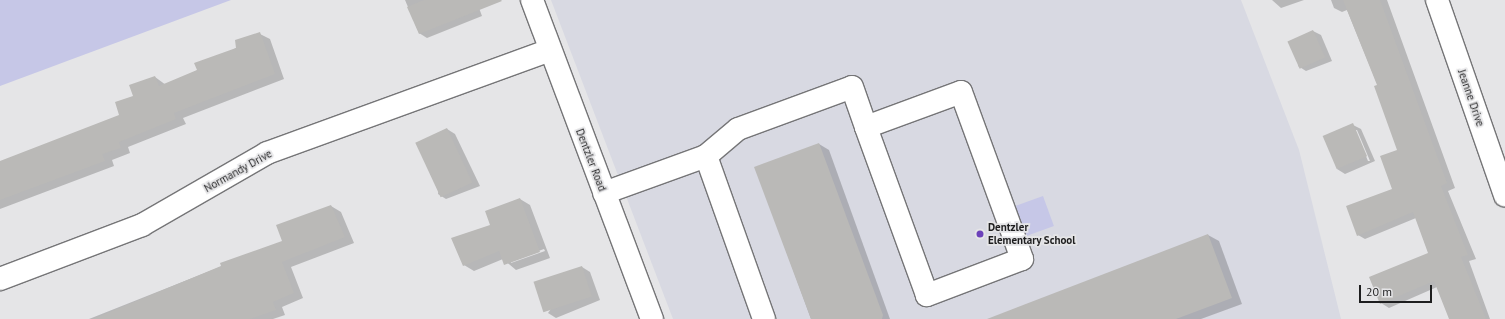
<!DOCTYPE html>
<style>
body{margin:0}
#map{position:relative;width:1505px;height:319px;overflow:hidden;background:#e5e5e7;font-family:"PT Sans",sans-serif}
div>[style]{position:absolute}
.built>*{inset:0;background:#d8d9e2}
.green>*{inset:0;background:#c6c7e7;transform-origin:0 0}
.shadow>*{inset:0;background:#0003}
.building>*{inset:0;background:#bab9b7;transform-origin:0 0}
.roads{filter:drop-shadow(1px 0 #757577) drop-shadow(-1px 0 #757577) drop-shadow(0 1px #757577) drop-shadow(0 -1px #757577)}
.minor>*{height:22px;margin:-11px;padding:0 11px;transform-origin:11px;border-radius:11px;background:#fff}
.dots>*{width:11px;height:11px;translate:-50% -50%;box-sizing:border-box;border:2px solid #e5e5e7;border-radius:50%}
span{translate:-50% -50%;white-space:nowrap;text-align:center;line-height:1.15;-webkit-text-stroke:3.5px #e5e5e7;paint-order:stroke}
.street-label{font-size:11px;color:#1e1e1f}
.poi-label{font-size:11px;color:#1e1e1f;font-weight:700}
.left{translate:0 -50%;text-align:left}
.scale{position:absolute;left:1359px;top:285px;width:73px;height:18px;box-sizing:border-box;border:2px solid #1e1e1f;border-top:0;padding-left:5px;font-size:12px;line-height:14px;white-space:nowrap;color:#1e1e1f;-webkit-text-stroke:3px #e5e5e7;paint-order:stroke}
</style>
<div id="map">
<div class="built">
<div style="clip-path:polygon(551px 0,1241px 0,1299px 150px,1341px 319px,673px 319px)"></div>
</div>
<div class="green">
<div style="clip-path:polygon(0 0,231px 0,0 86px)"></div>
<div style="left:1043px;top:196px;width:32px;height:33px;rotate:70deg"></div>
</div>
<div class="shadow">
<div style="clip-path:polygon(405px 0,476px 0,482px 16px,427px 38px,419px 33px)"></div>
<div style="clip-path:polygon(1272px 0,1304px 0,1281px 8px)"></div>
<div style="clip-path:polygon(1331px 0,1387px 0,1455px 188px,1448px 191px,1476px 259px,1469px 261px,1490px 319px,1450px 319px,1437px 287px,1389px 308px,1381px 303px,1429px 254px,1416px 218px,1365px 239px,1358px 235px,1393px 190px,1398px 150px,1378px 86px,1347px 10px,1342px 12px,1334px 8px)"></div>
<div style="clip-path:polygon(1313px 31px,1321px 35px,1332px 61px,1306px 71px,1298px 66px)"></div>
<div style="clip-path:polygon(260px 34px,270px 39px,284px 79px,183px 118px,186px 124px,128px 147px,130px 153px,112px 160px,114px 166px,0 209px,0 162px,121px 115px,155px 77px,166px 85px,198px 70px)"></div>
<div style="clip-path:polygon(evenodd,1353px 125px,1361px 129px,1375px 161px,1345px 174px,1337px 169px,1353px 125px,1355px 130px,1357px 130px,1370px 161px,1368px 161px,1355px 130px)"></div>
<div style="clip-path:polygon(447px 129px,455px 134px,480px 186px,446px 199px,438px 194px)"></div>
<div style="clip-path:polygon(819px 144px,829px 150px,890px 319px,811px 319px,756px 168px)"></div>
<div style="clip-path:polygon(evenodd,520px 199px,530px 205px,550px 258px,516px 270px,503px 259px,474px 271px,464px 265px,491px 225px,520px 199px,544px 249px,545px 251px,511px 263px,511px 261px,544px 249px)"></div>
<div style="clip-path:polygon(331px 206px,341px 212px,354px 243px,291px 267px,303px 298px,282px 307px,285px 315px,273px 319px,89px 319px,283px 242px)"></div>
<div style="clip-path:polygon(1208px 235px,1219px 241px,1242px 304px,1201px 319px,990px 319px)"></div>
<div style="clip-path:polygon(582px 267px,590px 272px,600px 300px,556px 318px,548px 313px)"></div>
</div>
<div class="building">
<div style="clip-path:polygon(424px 0,501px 0,502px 1px,419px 34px,407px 7px)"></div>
<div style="clip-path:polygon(1343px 0,1380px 0,1447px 183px,1441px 186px,1468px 255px,1461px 257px,1486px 319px,1449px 319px,1434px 281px,1380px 304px,1369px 277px,1428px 253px,1413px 212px,1357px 236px,1346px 206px,1392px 189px,1380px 156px,1397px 150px,1374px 86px,1377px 85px)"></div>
<div style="left:1313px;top:30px;width:30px;height:28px;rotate:66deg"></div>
<div style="clip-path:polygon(260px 32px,275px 74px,174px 113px,176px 119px,119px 142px,121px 148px,102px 154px,105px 161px,0 200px,0 161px,119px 115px,115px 102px,133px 96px,129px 85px,155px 76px,159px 86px,197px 70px,194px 63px,236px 48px,235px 40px)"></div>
<div style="left:1353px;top:123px;width:36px;height:33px;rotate:67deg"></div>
<div style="left:447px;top:128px;width:60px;height:35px;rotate:65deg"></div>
<div style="clip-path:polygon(819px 143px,883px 315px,882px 319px,811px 319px,754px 167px)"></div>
<div style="clip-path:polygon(520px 198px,540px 252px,504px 265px,499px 251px,463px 266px,451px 238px,490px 225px,485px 211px)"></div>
<div style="clip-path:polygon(331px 205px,345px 237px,282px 262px,294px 293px,273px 302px,276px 310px,250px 319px,93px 319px,221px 266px,220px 263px,282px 241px,276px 225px)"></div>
<div style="clip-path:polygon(1208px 234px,1232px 298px,1176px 319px,987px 319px)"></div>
<div style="left:582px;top:266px;width:32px;height:51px;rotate:72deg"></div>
</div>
<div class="roads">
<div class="minor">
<div style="left:532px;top:0;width:341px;rotate:69.4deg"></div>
<div style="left:1437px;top:0;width:207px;rotate:70.8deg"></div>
<div style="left:961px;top:92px;width:178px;rotate:69.9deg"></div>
<div style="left:1022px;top:259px;width:102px;rotate:159.2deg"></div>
<div style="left:927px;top:295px;width:179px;rotate:-110deg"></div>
<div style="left:866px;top:127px;width:101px;rotate:-20.2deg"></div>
<div style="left:706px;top:156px;width:173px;rotate:70.4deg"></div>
<div style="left:604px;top:193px;width:109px;rotate:-19.9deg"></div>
<div style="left:706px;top:156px;width:42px;rotate:-40.2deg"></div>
<div style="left:738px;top:129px;width:121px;rotate:-20.2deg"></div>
<div style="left:852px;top:87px;width:42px;rotate:70.7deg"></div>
<div style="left:0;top:279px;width:152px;rotate:-20.8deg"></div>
<div style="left:142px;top:225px;width:144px;rotate:-29.9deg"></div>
<div style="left:267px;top:153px;width:301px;rotate:-20deg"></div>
</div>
</div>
<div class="dots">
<div style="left:980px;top:234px;background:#6c42ba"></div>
</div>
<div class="street-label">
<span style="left:1471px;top:98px;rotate:71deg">Jeanne Drive</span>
<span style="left:591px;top:160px;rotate:69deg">Dentzler Road</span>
<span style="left:238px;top:171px;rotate:-29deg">Normandy Drive</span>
</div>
<div class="poi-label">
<span class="left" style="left:988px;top:234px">Dentzler<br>Elementary School</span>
</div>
<div class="scale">20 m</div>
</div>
